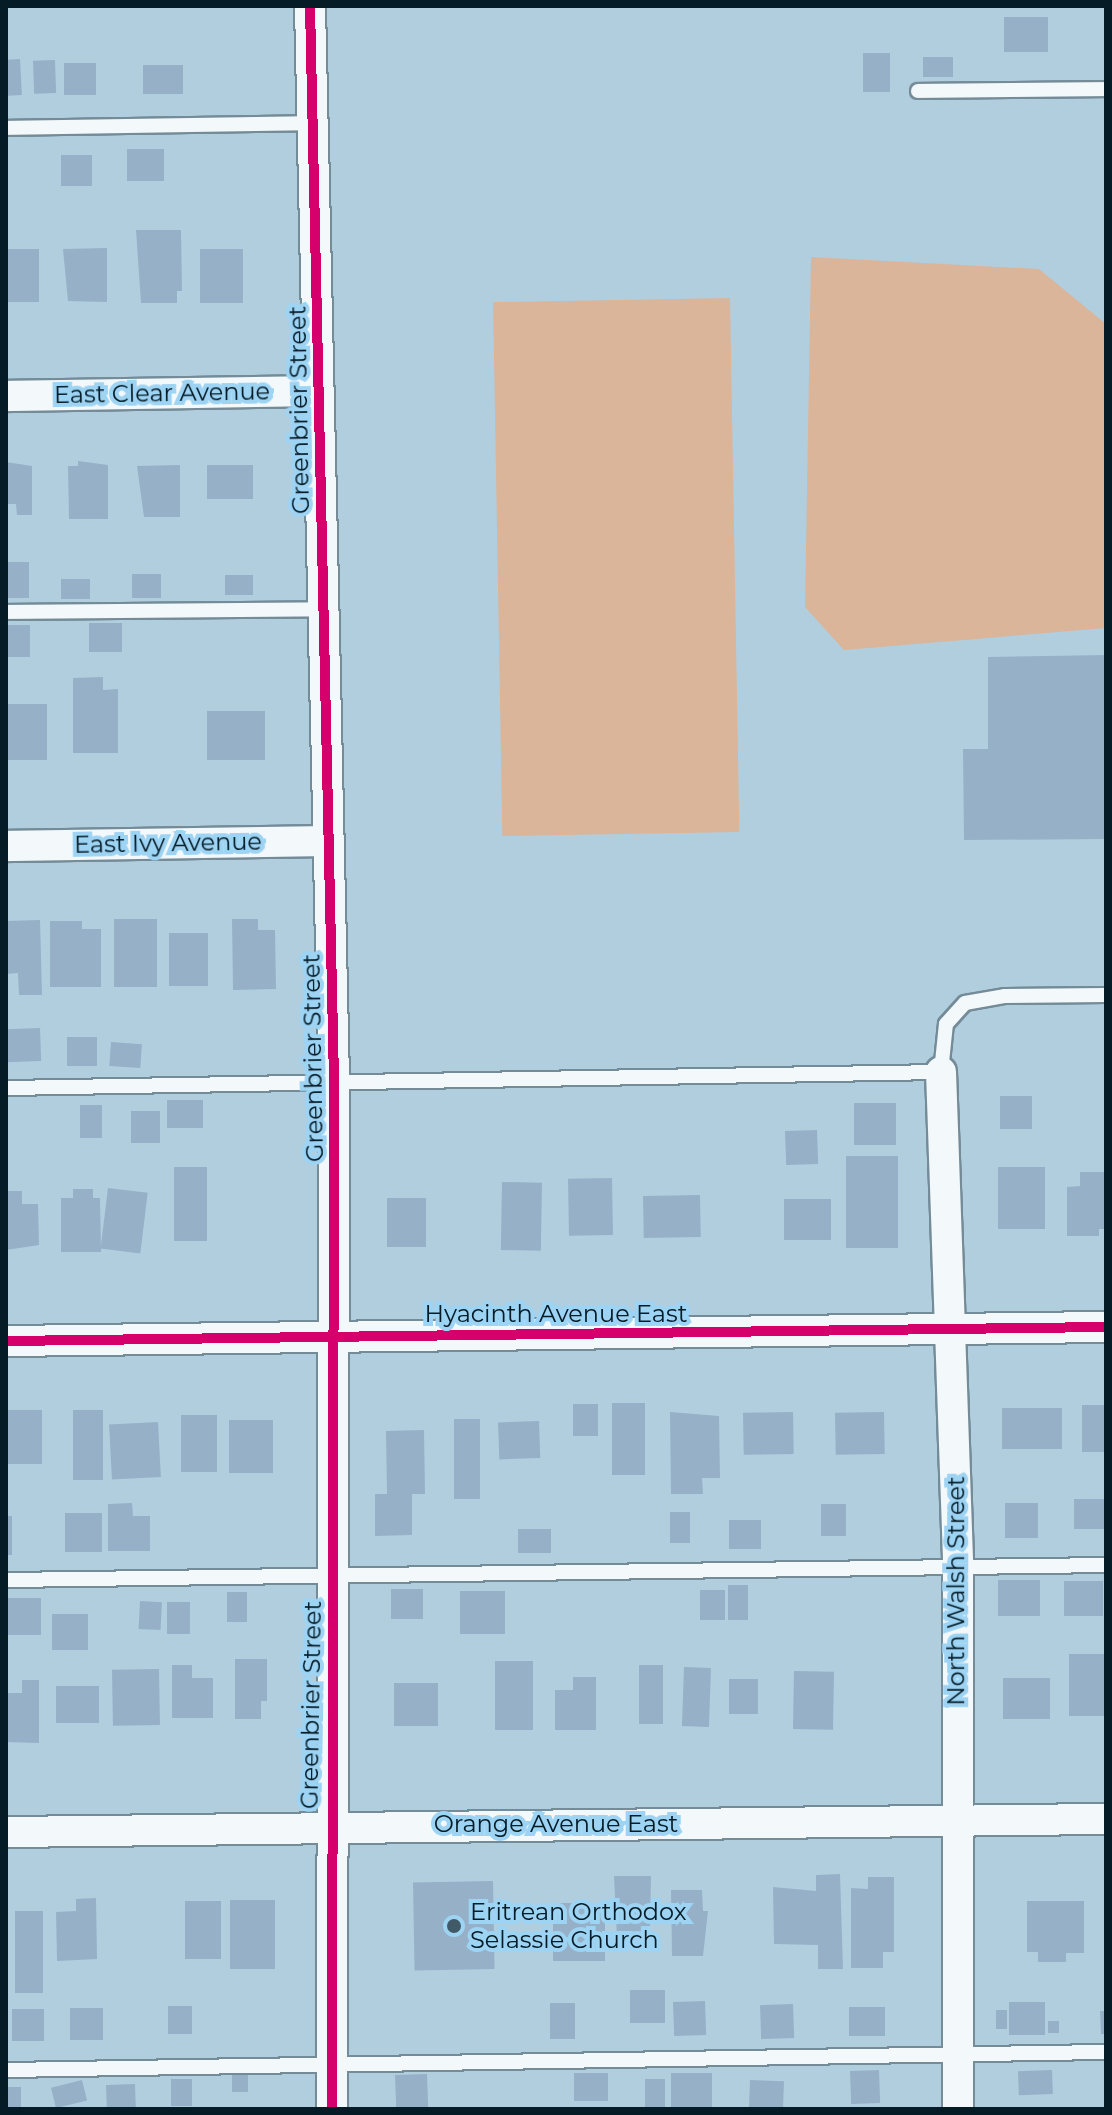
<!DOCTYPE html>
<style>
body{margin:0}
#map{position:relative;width:1112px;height:2115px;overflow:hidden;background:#b1cedf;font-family:Montserrat,sans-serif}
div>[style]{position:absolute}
.green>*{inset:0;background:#dab599;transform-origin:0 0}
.building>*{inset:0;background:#96b0c7;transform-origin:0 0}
.roads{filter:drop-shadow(2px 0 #748b98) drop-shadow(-2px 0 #748b98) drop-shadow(0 2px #748b98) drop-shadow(0 -2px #748b98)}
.lane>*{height:14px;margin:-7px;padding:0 7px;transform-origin:7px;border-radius:7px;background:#f3f8fa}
.street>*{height:30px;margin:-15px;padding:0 15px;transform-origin:15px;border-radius:15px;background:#f3f8fa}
.cycleway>*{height:10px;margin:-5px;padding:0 5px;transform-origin:5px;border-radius:5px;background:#d6006c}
.dots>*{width:22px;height:22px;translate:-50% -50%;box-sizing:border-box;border:4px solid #9dd3f3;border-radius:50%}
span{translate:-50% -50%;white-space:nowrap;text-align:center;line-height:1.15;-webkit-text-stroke:8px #9dd3f3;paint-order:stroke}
.street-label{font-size:24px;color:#051b26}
.poi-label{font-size:24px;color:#051b26}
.left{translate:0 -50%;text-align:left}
.frame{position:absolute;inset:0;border:8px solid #051b26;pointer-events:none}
</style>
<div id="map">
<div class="green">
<div style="clip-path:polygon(811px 257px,1039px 269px,1106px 324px,1106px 628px,844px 650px,805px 607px)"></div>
<div style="left:730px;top:298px;width:534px;height:237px;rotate:89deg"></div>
</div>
<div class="building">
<div style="left:1048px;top:17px;width:35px;height:44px;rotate:90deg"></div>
<div style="left:863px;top:53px;width:27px;height:39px"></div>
<div style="left:923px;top:57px;width:30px;height:20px"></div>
<div style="left:20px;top:59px;width:36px;height:14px;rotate:87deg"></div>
<div style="left:55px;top:60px;width:33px;height:22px;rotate:88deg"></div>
<div style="left:64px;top:63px;width:32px;height:32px"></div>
<div style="left:143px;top:65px;width:40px;height:29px"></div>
<div style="left:164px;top:149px;width:32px;height:37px;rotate:90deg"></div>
<div style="left:61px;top:155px;width:31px;height:31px"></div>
<div style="clip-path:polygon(136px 230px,181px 230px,182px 291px,177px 291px,177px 303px,141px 303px)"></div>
<div style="clip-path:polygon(107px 248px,107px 302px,68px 301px,63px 249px)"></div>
<div style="left:6px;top:249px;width:33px;height:53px"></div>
<div style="left:200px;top:249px;width:43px;height:54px"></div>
<div style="clip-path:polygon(78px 461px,108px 465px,108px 519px,69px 519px,68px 466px,78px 466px)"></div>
<div style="clip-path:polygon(6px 462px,32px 466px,32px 515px,17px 515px,16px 504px,6px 504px)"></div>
<div style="clip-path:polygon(180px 465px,180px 517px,144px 517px,137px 466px)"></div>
<div style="left:207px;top:465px;width:46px;height:34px"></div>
<div style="left:6px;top:562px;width:23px;height:36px"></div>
<div style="left:132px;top:574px;width:29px;height:24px"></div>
<div style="left:225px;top:575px;width:28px;height:20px"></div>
<div style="left:61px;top:579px;width:29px;height:20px"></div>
<div style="left:122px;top:623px;width:29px;height:33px;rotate:90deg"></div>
<div style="left:6px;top:625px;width:24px;height:32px"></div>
<div style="clip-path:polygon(1106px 655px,1106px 839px,964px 840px,963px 749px,988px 749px,988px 657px)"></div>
<div style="clip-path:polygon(103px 677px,103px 690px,118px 689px,118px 753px,73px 753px,73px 678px)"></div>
<div style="left:6px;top:704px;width:41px;height:56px"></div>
<div style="left:207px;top:711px;width:58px;height:49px"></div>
<div style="left:114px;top:919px;width:43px;height:68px"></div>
<div style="clip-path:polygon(232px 919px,258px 919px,258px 930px,275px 930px,276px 989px,233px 990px)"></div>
<div style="clip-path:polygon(40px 920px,42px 995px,19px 995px,18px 973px,6px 974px,6px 921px)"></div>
<div style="clip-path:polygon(50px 921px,82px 921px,82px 929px,101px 929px,101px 987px,50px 987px)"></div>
<div style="left:169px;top:933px;width:39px;height:53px"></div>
<div style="left:40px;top:1028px;width:33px;height:34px;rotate:88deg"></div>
<div style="left:67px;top:1037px;width:30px;height:29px"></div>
<div style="left:111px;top:1042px;width:31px;height:24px;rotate:4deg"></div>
<div style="left:1000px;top:1096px;width:32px;height:33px"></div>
<div style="left:167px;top:1100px;width:36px;height:28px"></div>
<div style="left:854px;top:1103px;width:42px;height:42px"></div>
<div style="left:80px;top:1105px;width:22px;height:33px"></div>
<div style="left:131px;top:1111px;width:29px;height:32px"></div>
<div style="left:817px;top:1130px;width:34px;height:32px;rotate:88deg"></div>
<div style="left:846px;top:1156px;width:52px;height:92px"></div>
<div style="left:174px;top:1167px;width:33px;height:74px"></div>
<div style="left:998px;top:1167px;width:47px;height:62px"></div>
<div style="clip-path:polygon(1080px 1172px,1106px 1172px,1106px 1229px,1099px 1229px,1099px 1236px,1067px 1236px,1067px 1187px,1080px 1186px)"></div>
<div style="left:612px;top:1178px;width:57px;height:44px;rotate:89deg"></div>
<div style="left:502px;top:1182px;width:40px;height:68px;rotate:1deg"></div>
<div style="left:108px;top:1188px;width:40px;height:61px;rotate:7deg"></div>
<div style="clip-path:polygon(73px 1189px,93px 1189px,93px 1198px,100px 1198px,101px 1252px,61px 1252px,61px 1198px,73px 1198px)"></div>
<div style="clip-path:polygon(8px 1191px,22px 1191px,22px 1204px,38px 1204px,39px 1245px,6px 1250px)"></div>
<div style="left:700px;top:1195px;width:42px;height:57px;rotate:89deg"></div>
<div style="left:387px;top:1198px;width:39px;height:49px"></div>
<div style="left:784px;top:1199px;width:47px;height:41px"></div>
<div style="left:612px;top:1403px;width:33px;height:72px"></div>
<div style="left:573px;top:1404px;width:25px;height:32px"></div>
<div style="left:1082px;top:1405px;width:24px;height:47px"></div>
<div style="left:1062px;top:1408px;width:41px;height:60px;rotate:90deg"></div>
<div style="left:7px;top:1410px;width:35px;height:54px"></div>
<div style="left:73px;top:1410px;width:30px;height:70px"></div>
<div style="clip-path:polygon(670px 1412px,719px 1416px,720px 1478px,702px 1478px,703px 1494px,671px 1494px)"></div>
<div style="left:793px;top:1412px;width:42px;height:50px;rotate:89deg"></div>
<div style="left:884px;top:1412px;width:42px;height:49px;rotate:89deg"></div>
<div style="left:181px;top:1415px;width:36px;height:57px"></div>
<div style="left:454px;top:1419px;width:26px;height:80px"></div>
<div style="left:273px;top:1420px;width:53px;height:44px;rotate:90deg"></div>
<div style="left:539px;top:1421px;width:37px;height:41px;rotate:88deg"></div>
<div style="left:158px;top:1422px;width:55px;height:49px;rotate:87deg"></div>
<div style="clip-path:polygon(424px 1430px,425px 1494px,412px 1494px,412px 1535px,375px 1536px,375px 1494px,387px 1494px,386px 1431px)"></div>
<div style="left:1106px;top:1499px;width:30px;height:32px;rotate:90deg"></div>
<div style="clip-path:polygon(132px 1503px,133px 1516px,150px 1516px,150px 1551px,108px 1551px,108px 1504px)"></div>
<div style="left:1038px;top:1503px;width:35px;height:33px;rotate:90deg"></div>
<div style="left:846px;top:1504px;width:32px;height:25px;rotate:90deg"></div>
<div style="left:670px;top:1512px;width:20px;height:31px"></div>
<div style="left:65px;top:1513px;width:37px;height:39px"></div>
<div style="left:6px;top:1516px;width:6px;height:39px"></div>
<div style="left:729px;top:1520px;width:32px;height:29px"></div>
<div style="left:518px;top:1529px;width:33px;height:24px"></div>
<div style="left:1040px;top:1580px;width:36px;height:42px;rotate:90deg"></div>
<div style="left:1064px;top:1581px;width:39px;height:35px"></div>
<div style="left:728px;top:1585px;width:20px;height:35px"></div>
<div style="left:391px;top:1589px;width:32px;height:30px"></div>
<div style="left:700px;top:1590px;width:25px;height:30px"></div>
<div style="left:505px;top:1591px;width:43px;height:45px;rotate:90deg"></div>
<div style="left:227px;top:1592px;width:20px;height:30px"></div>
<div style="left:8px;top:1598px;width:33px;height:37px"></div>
<div style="left:140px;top:1601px;width:22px;height:28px;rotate:3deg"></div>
<div style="left:167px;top:1602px;width:23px;height:32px"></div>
<div style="left:52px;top:1614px;width:36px;height:36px"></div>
<div style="left:1069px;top:1654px;width:37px;height:62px"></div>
<div style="clip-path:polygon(235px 1659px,267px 1659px,267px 1701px,261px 1701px,261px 1719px,235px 1719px)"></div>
<div style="left:495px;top:1661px;width:38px;height:69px"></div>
<div style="clip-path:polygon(172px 1665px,192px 1665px,192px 1678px,213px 1678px,213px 1718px,172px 1718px)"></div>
<div style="left:639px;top:1665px;width:24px;height:59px"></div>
<div style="left:684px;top:1667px;width:27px;height:59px;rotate:2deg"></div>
<div style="left:159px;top:1669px;width:56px;height:47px;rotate:89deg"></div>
<div style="left:794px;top:1671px;width:40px;height:58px;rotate:1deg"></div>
<div style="clip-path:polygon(573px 1677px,596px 1677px,596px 1730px,555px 1730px,555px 1690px,573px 1690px)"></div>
<div style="left:1003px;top:1678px;width:47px;height:41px"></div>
<div style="left:729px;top:1679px;width:29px;height:35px"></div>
<div style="clip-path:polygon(22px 1680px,39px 1680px,39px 1743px,6px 1742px,6px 1693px,22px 1693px)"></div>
<div style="left:394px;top:1683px;width:44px;height:43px"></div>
<div style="left:56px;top:1686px;width:43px;height:37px"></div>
<div style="clip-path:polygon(840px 1874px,843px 1969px,818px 1969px,818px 1945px,774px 1944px,773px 1887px,816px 1891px,816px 1875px)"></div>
<div style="clip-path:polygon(614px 1876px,651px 1876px,650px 1928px,641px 1928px,641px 1938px,617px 1938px)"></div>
<div style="clip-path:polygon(868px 1877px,894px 1877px,894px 1952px,883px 1952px,883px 1968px,851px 1968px,851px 1888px,868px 1889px)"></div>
<div style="left:493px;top:1881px;width:88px;height:80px;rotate:89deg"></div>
<div style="clip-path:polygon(671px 1890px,702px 1890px,703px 1911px,708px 1911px,703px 1956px,672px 1956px)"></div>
<div style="clip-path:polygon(96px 1898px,97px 1959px,57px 1961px,56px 1912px,76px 1911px,76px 1899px)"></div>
<div style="left:230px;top:1900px;width:45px;height:69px"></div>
<div style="left:185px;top:1901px;width:36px;height:58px"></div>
<div style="clip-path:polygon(1027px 1901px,1084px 1901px,1084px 1953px,1066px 1953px,1066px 1962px,1038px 1962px,1038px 1952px,1027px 1952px)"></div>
<div style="left:553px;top:1903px;width:52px;height:58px"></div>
<div style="left:15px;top:1911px;width:28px;height:82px"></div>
<div style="left:630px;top:1990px;width:35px;height:33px"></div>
<div style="left:705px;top:2001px;width:34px;height:32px;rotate:88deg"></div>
<div style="left:1009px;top:2002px;width:36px;height:33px"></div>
<div style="left:550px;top:2003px;width:25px;height:36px"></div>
<div style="left:793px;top:2004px;width:34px;height:33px;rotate:88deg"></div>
<div style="left:168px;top:2006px;width:24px;height:28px"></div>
<div style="left:849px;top:2007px;width:36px;height:29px"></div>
<div style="left:103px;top:2008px;width:32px;height:33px;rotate:90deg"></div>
<div style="left:12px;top:2009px;width:32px;height:32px"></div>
<div style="left:996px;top:2010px;width:11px;height:19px"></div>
<div style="clip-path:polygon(1100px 2011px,1106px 2011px,1106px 2034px,1101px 2034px)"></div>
<div style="left:1048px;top:2021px;width:11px;height:12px"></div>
<div style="left:879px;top:2070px;width:33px;height:29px;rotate:88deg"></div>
<div style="left:1052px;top:2070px;width:24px;height:34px;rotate:88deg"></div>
<div style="left:574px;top:2073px;width:34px;height:28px"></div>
<div style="left:671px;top:2073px;width:41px;height:36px"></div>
<div style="left:232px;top:2074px;width:16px;height:18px"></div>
<div style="left:427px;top:2074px;width:33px;height:32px;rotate:88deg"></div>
<div style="left:171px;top:2079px;width:21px;height:27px"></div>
<div style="left:645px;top:2079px;width:20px;height:30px"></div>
<div style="left:82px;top:2080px;width:21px;height:32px;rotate:76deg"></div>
<div style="left:750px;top:2080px;width:34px;height:29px;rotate:2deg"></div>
<div style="left:135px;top:2084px;width:25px;height:29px;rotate:88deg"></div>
<div style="left:6px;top:2087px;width:15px;height:22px"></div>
</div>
<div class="roads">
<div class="lane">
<div style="left:918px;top:91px;width:188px;rotate:-0.6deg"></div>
<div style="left:6px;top:128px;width:307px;rotate:-0.9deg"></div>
<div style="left:6px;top:612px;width:318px;rotate:-0.5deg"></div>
<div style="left:6px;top:1088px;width:935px;rotate:-0.98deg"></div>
<div style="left:941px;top:1072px;width:48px;rotate:-84.1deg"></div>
<div style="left:946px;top:1024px;width:28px;rotate:-48deg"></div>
<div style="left:965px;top:1003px;width:41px;rotate:-9.9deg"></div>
<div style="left:1005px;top:996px;width:101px;rotate:-0.6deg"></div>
<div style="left:6px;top:1580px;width:1100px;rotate:-0.78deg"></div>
<div style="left:6px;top:2070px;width:1100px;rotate:-0.94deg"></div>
</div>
<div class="street">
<div style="left:310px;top:6px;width:1077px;rotate:88.72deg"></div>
<div style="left:334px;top:1083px;width:1026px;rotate:90.11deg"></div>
<div style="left:6px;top:396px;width:312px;rotate:-0.9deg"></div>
<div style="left:6px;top:846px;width:323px;rotate:-0.9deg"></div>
<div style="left:941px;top:1072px;width:494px;rotate:88deg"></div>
<div style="left:958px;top:1566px;width:543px;rotate:90deg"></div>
<div style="left:6px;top:1341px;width:1100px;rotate:-0.73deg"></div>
<div style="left:6px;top:1832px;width:1100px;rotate:-0.68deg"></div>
</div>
</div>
<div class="cycleway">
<div style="left:310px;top:6px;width:1077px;rotate:88.72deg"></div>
<div style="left:334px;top:1083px;width:1026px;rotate:90.11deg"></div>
<div style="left:6px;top:1341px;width:1100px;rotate:-0.73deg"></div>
</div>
<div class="dots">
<div style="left:454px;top:1926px;background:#415a67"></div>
</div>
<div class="street-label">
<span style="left:162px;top:393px;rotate:-1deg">East Clear Avenue</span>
<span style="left:299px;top:410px;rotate:-91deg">Greenbrier Street</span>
<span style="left:168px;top:843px;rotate:-1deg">East Ivy Avenue</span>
<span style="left:313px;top:1058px;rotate:-91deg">Greenbrier Street</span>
<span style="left:556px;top:1314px">Hyacinth Avenue East</span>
<span style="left:956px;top:1591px;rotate:-90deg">North Walsh Street</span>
<span style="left:311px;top:1705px;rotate:-89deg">Greenbrier Street</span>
<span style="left:556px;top:1824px">Orange Avenue East</span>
</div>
<div class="poi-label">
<span class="left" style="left:470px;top:1926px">Eritrean Orthodox<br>Selassie Church</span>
</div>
<div class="frame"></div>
</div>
